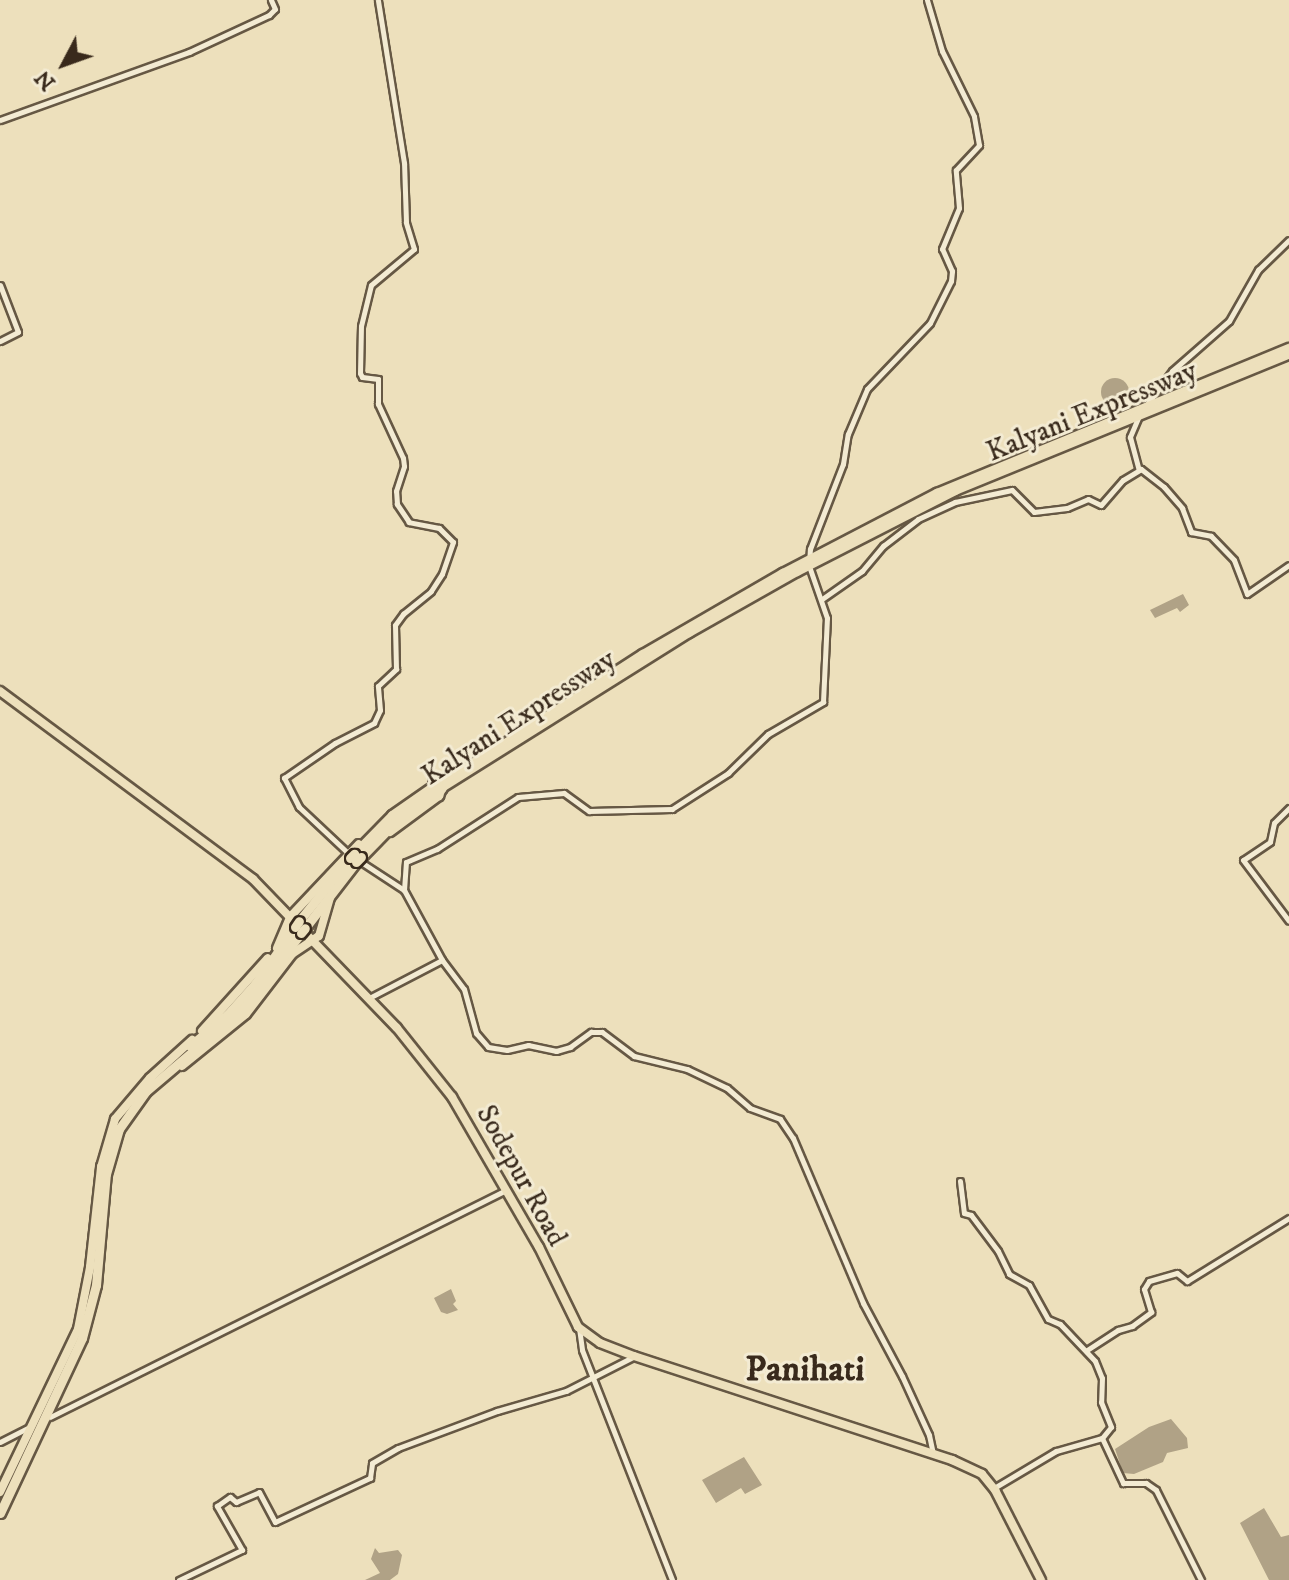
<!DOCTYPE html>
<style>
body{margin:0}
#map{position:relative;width:1289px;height:1580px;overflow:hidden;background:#ede0bc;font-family:"IM FELL DW Pica",serif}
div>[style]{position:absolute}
.water>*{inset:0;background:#b0a286}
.round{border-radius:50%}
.roads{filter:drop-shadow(2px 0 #665844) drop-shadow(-2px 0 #665844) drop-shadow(0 2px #665844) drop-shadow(0 -2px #665844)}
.tertiary>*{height:5px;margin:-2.5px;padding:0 2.5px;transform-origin:2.5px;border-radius:2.5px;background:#f3ebd3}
.primary>*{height:8px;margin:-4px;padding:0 4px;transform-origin:4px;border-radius:4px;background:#ede0bc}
.trunk>*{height:8px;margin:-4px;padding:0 4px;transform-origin:4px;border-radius:4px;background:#ede0bc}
.motorway>*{height:9px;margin:-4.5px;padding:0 4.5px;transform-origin:4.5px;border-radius:4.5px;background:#ede0bc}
.bridges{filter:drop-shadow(2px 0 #392a1c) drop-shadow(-2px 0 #392a1c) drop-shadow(0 2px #392a1c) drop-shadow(0 -2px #392a1c)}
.motorway-bridge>*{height:9px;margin:-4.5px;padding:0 4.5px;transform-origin:4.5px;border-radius:4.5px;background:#ede0bc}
span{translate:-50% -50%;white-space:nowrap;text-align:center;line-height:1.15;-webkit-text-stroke:6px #f3ebd3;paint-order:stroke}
.street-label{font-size:28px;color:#392a1c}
.district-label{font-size:36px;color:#392a1c;font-weight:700}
.north{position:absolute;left:24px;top:24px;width:80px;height:80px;-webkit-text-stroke:6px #f3ebd3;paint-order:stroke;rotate:229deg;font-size:22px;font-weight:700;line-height:32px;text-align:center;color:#392a1c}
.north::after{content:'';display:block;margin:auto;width:28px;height:36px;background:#392a1c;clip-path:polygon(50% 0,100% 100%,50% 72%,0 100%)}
</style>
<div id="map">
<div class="water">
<div class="round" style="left:1101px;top:378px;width:28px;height:28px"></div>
<div style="clip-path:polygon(1183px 594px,1189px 605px,1180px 612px,1177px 608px,1155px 618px,1150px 610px)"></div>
<div style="clip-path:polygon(451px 1289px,456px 1301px,453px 1304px,458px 1310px,447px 1314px,441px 1312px,434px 1298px)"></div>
<div style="clip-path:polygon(1171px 1419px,1187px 1438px,1188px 1448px,1167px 1453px,1163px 1462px,1134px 1474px,1123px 1473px,1115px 1449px,1149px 1427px)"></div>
<div style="clip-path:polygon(744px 1457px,762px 1485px,745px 1494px,741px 1488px,716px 1503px,702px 1480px)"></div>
<div style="clip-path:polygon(1264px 1508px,1281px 1537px,1289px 1535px,1289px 1580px,1269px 1580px,1240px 1523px)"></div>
<div style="clip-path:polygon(375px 1548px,379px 1553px,398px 1550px,402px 1555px,398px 1574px,390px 1580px,365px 1580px,380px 1573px,371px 1559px)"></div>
</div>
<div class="roads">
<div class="tertiary">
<div style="left:0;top:120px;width:201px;rotate:-19.8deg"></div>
<div style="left:189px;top:52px;width:88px;rotate:-24.8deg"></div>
<div style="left:269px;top:15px;width:8px;rotate:-45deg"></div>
<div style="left:275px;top:9px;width:10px;rotate:-114deg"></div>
<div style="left:0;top:285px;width:50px;rotate:69deg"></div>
<div style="left:18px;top:332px;width:20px;rotate:153deg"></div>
<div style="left:1145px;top:407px;width:45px;rotate:-53.1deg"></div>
<div style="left:1172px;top:371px;width:76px;rotate:-41.3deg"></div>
<div style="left:1229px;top:321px;width:59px;rotate:-60.4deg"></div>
<div style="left:1258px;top:270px;width:43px;rotate:-44.1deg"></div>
<div style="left:1138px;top:418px;width:21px;rotate:113deg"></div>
<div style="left:1130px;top:437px;width:34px;rotate:75deg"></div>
<div style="left:822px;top:599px;width:49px;rotate:-35deg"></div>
<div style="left:862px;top:571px;width:33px;rotate:-50deg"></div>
<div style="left:883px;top:546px;width:44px;rotate:-37.6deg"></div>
<div style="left:918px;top:519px;width:41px;rotate:-24.7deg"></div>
<div style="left:955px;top:502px;width:58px;rotate:-11.9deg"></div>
<div style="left:1012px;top:490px;width:31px;rotate:45deg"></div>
<div style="left:1034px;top:512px;width:33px;rotate:-7deg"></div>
<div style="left:1067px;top:508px;width:23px;rotate:-23deg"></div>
<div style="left:1088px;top:499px;width:14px;rotate:25deg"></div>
<div style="left:1101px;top:505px;width:33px;rotate:-49deg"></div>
<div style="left:1123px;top:480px;width:21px;rotate:-31deg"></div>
<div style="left:1141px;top:469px;width:29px;rotate:38deg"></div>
<div style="left:1164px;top:487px;width:28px;rotate:49deg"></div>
<div style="left:1182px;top:508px;width:26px;rotate:69deg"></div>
<div style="left:1191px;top:532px;width:20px;rotate:11deg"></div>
<div style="left:1211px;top:536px;width:33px;rotate:46deg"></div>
<div style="left:1234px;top:560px;width:36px;rotate:69deg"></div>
<div style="left:1247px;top:594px;width:51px;rotate:-34.6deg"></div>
<div style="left:1289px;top:808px;width:21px;rotate:135deg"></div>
<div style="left:1274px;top:823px;width:19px;rotate:102deg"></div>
<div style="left:1270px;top:842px;width:32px;rotate:146deg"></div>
<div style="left:1243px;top:860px;width:76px;rotate:53deg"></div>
<div style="left:349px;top:854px;width:69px;rotate:-136.8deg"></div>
<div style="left:299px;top:807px;width:33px;rotate:-117deg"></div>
<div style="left:284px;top:778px;width:62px;rotate:-34.5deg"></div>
<div style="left:335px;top:743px;width:44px;rotate:-27.1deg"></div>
<div style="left:374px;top:723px;width:14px;rotate:-65deg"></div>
<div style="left:380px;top:710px;width:24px;rotate:-95deg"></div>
<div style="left:378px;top:686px;width:25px;rotate:-43deg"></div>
<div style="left:396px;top:669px;width:44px;rotate:-91.3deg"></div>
<div style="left:395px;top:625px;width:14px;rotate:-54deg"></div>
<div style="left:403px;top:614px;width:36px;rotate:-39deg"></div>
<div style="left:431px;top:591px;width:20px;rotate:-57deg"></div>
<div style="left:442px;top:574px;width:34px;rotate:-71deg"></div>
<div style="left:453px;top:542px;width:20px;rotate:-135deg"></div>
<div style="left:439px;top:528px;width:31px;rotate:-169deg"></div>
<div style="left:409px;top:522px;width:22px;rotate:-124deg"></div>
<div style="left:397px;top:504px;width:13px;rotate:-94deg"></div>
<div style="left:396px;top:491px;width:26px;rotate:-72deg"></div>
<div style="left:404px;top:466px;width:8px;rotate:-97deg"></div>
<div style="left:403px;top:458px;width:60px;rotate:-114.8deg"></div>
<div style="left:378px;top:404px;width:25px;rotate:-90deg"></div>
<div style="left:378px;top:379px;width:16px;rotate:-173deg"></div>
<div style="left:362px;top:377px;width:4px;rotate:-117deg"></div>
<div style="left:360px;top:373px;width:47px;rotate:-88.8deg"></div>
<div style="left:361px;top:326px;width:42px;rotate:-76.3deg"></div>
<div style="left:371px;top:285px;width:56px;rotate:-39.9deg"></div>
<div style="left:414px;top:249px;width:28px;rotate:-107deg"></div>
<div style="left:406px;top:222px;width:59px;rotate:-91.9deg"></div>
<div style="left:404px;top:163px;width:165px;rotate:-99.1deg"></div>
<div style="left:358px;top:860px;width:55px;rotate:33.1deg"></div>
<div style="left:404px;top:890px;width:80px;rotate:61.5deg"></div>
<div style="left:442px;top:960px;width:82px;rotate:152.5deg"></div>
<div style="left:404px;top:890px;width:28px;rotate:-86deg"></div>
<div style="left:406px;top:862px;width:34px;rotate:-23deg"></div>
<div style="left:437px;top:849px;width:96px;rotate:-32.7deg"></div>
<div style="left:518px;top:797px;width:46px;rotate:-5deg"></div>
<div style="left:564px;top:793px;width:31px;rotate:36deg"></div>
<div style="left:589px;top:811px;width:83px;rotate:-1.4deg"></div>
<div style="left:672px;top:809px;width:67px;rotate:-32.7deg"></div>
<div style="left:728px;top:773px;width:56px;rotate:-44.3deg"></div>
<div style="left:768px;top:734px;width:64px;rotate:-30.2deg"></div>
<div style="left:823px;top:702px;width:84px;rotate:-87.3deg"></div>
<div style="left:827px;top:618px;width:55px;rotate:-109.1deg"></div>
<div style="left:809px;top:566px;width:17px;rotate:-87deg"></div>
<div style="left:810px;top:549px;width:91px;rotate:-68.8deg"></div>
<div style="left:843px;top:464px;width:30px;rotate:-81deg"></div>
<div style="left:848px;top:434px;width:49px;rotate:-67.1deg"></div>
<div style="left:867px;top:389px;width:91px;rotate:-46.3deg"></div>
<div style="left:930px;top:323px;width:47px;rotate:-63.4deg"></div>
<div style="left:951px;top:281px;width:10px;rotate:-84deg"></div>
<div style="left:952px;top:271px;width:24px;rotate:-114deg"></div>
<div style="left:942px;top:249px;width:44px;rotate:-67.5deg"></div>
<div style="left:959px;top:208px;width:38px;rotate:-95deg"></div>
<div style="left:956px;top:170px;width:34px;rotate:-47deg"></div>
<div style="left:979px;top:145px;width:29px;rotate:-100deg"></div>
<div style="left:974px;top:116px;width:72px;rotate:-116.2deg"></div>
<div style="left:942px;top:51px;width:53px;rotate:-106.4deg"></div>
<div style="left:442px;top:960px;width:36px;rotate:53deg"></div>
<div style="left:464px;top:989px;width:46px;rotate:74.7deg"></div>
<div style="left:476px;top:1033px;width:18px;rotate:49deg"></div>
<div style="left:488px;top:1047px;width:19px;rotate:9deg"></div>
<div style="left:507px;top:1050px;width:22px;rotate:-13deg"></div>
<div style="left:528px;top:1045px;width:29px;rotate:12deg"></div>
<div style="left:556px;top:1051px;width:15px;rotate:-16deg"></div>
<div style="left:570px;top:1047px;width:26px;rotate:-36deg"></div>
<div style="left:591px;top:1032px;width:11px"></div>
<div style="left:602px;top:1032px;width:40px;rotate:37deg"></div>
<div style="left:634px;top:1056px;width:55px;rotate:13.8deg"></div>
<div style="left:687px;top:1069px;width:44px;rotate:25.4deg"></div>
<div style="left:727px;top:1088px;width:30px;rotate:41deg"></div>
<div style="left:750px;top:1108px;width:32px;rotate:20deg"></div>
<div style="left:780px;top:1119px;width:23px;rotate:56deg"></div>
<div style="left:793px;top:1138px;width:179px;rotate:67deg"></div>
<div style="left:863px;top:1303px;width:83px;rotate:61.9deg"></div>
<div style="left:902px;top:1376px;width:65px;rotate:65.4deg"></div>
<div style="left:929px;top:1435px;width:19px;rotate:78deg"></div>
<div style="left:960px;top:1181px;width:32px;rotate:83deg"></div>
<div style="left:964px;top:1213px;width:7px;rotate:16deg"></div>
<div style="left:971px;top:1215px;width:45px;rotate:53.1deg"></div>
<div style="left:998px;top:1251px;width:25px;rotate:64deg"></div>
<div style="left:1009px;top:1274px;width:23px;rotate:29deg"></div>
<div style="left:1029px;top:1285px;width:39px;rotate:61deg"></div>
<div style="left:1048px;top:1319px;width:13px;rotate:23deg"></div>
<div style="left:1060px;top:1324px;width:51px;rotate:46.6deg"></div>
<div style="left:1095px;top:1361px;width:18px;rotate:68deg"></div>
<div style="left:1102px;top:1378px;width:24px;rotate:92deg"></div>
<div style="left:1101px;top:1402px;width:27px;rotate:68deg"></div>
<div style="left:1111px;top:1427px;width:14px;rotate:129deg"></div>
<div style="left:1102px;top:1438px;width:48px;rotate:164.2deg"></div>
<div style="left:1056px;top:1451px;width:72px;rotate:149.2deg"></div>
<div style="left:579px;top:1328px;width:22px;rotate:82deg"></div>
<div style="left:582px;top:1350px;width:247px;rotate:68.6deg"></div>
<div style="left:1087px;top:1350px;width:37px;rotate:-33deg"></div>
<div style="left:1118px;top:1330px;width:15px;rotate:-16deg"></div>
<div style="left:1132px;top:1326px;width:24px;rotate:-36deg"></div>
<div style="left:1151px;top:1312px;width:24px;rotate:-107deg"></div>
<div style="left:1144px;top:1289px;width:9px;rotate:-58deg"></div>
<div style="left:1149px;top:1281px;width:29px;rotate:-16deg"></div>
<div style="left:1177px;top:1273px;width:13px;rotate:39deg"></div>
<div style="left:1187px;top:1281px;width:120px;rotate:-31.7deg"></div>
<div style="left:50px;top:1417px;width:507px;rotate:-26.46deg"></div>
<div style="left:1102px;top:1438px;width:50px;rotate:65deg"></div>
<div style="left:1123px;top:1483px;width:23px"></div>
<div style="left:1146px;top:1483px;width:12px;rotate:35deg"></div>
<div style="left:1156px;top:1490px;width:101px;rotate:63.4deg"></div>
<div style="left:0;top:1442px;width:35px;rotate:-27deg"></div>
<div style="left:179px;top:1580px;width:70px;rotate:-25.5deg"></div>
<div style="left:242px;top:1550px;width:51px;rotate:-119.6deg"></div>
<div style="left:217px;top:1506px;width:16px;rotate:-35deg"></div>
<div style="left:230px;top:1497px;width:8px;rotate:40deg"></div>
<div style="left:236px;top:1502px;width:25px;rotate:-23deg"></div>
<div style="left:259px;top:1492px;width:34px;rotate:62deg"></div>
<div style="left:275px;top:1522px;width:105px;rotate:-24.9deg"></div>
<div style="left:370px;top:1478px;width:15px;rotate:-82deg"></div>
<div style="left:372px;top:1463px;width:30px;rotate:-30deg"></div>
<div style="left:398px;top:1448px;width:106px;rotate:-20.5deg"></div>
<div style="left:497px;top:1411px;width:72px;rotate:-16.2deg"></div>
<div style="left:566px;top:1391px;width:75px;rotate:-26.9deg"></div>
</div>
<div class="primary">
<div style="left:0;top:691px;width:315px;rotate:36.6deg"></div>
<div style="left:253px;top:879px;width:207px;rotate:46deg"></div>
<div style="left:397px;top:1028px;width:88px;rotate:51.4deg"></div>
<div style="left:452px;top:1097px;width:173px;rotate:59.9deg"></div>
<div style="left:539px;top:1247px;width:89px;rotate:64deg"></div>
<div style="left:578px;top:1327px;width:27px;rotate:36deg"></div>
<div style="left:600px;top:1343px;width:36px;rotate:21deg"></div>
<div style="left:634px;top:1356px;width:335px;rotate:18.1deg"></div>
<div style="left:952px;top:1460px;width:33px;rotate:25deg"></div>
<div style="left:982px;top:1474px;width:21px;rotate:51deg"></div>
<div style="left:995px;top:1490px;width:101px;rotate:62.9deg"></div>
</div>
<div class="trunk">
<div style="left:433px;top:782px;width:8px"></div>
<div style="left:441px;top:782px;width:68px;rotate:-31.1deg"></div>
<div style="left:499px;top:747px;width:171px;rotate:-32.9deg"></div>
<div style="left:643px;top:654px;width:162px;rotate:-30.1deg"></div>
<div style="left:783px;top:573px;width:174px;rotate:-27.5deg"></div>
<div style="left:937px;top:493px;width:381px;rotate:-22.4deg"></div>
<div style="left:390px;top:832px;width:61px;rotate:-36.3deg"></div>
<div style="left:439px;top:796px;width:9px;rotate:-69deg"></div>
<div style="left:442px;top:788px;width:292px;rotate:-32.1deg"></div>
<div style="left:689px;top:633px;width:124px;rotate:-29.5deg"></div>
<div style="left:797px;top:572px;width:178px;rotate:-27.1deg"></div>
<div style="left:955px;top:491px;width:361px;rotate:-22.2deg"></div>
<div style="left:277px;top:948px;width:34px;rotate:-67deg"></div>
<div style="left:290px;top:917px;width:100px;rotate:-46.6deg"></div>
<div style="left:202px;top:1031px;width:98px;rotate:-47.9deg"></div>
<div style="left:182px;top:1066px;width:82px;rotate:-39.1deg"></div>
<div style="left:246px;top:1014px;width:76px;rotate:-52.5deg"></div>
<div style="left:292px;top:954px;width:32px;rotate:-34deg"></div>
<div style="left:319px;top:936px;width:40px;rotate:-74deg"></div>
<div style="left:0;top:1492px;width:181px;rotate:-64.4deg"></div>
<div style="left:78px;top:1329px;width:63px;rotate:-79deg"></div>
<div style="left:90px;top:1267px;width:101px;rotate:-83.7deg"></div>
<div style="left:101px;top:1167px;width:50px;rotate:-73.7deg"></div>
<div style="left:115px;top:1119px;width:54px;rotate:-49.5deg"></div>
<div style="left:150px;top:1078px;width:57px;rotate:-42.1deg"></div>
</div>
<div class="motorway">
<div style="left:354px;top:854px;width:54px;rotate:-45.7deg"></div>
<div style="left:392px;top:815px;width:56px;rotate:-34.8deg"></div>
<div style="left:361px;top:857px;width:54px;rotate:-45.7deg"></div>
<div style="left:399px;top:818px;width:52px;rotate:-34.9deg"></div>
<div style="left:299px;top:921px;width:81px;rotate:-51deg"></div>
<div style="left:305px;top:928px;width:83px;rotate:-52.3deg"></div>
<div style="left:190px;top:1046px;width:48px;rotate:-40deg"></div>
<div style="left:227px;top:1015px;width:42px;rotate:-47.9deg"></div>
<div style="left:255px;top:984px;width:70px;rotate:-54.9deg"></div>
<div style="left:0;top:1513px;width:193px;rotate:-64.9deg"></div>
<div style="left:82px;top:1338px;width:55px;rotate:-75.2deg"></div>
<div style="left:96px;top:1285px;width:111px;rotate:-84.9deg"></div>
<div style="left:106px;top:1174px;width:47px;rotate:-73.9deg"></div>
<div style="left:119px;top:1129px;width:47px;rotate:-54.6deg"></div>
<div style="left:146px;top:1091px;width:128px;rotate:-40.3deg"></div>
<div style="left:244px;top:1008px;width:94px;rotate:-52.8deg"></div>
</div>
</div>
<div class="bridges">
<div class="motorway-bridge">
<div style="left:350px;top:858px;width:6px;rotate:-45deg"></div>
<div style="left:356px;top:862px;width:7px;rotate:-45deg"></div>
<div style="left:295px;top:927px;width:7px;rotate:-56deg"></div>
<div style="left:301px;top:933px;width:6px;rotate:-51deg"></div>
</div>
</div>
<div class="street-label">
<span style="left:1092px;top:412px;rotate:-22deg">Kalyani Expressway</span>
<span style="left:519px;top:718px;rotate:-33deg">Kalyani Expressway</span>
<span style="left:521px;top:1176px;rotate:61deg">Sodepur Road</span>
</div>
<div class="district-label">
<span style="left:805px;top:1370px">Panihati</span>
</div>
<div class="north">N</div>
</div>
